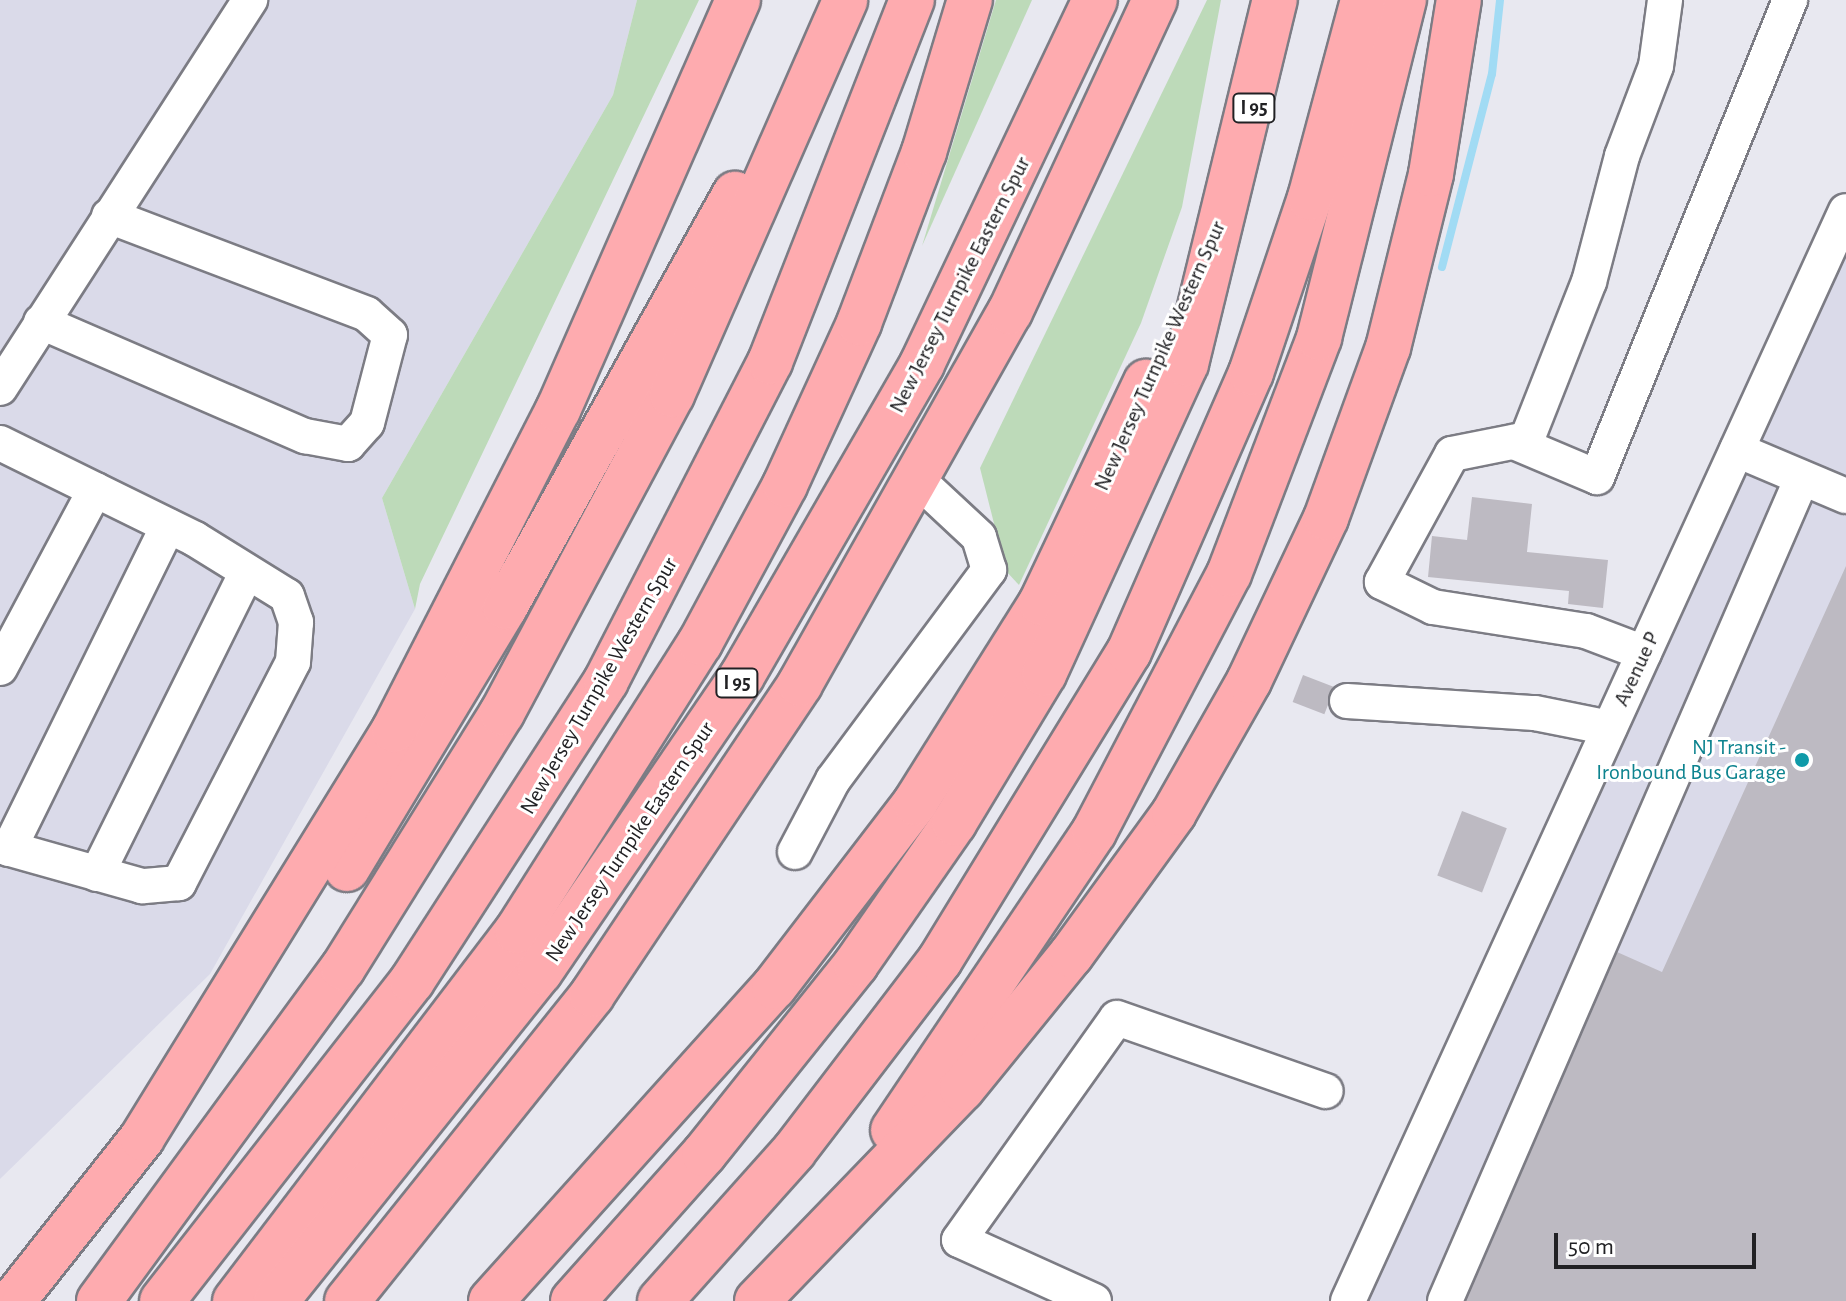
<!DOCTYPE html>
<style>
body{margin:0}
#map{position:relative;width:1846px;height:1301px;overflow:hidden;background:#e8e8f0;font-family:"Alegreya Sans",sans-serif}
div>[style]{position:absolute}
.built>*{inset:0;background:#dadae9}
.green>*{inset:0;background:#bddab9}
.stream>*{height:8px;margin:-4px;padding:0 4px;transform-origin:4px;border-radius:4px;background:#a1dbf4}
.building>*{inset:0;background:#bdbac2;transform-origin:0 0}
.roads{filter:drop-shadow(2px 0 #7c7c84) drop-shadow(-2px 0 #7c7c84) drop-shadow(0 2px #7c7c84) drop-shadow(0 -2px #7c7c84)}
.minor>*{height:34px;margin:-17px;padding:0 17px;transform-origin:17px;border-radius:17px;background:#fff}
.highway>*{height:44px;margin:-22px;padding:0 22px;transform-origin:22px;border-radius:22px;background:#feabaf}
.dots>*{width:22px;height:22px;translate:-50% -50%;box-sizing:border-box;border:4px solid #fff;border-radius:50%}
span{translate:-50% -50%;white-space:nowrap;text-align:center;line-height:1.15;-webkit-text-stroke:6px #fff;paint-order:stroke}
.shield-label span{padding:2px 6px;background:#fff;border:2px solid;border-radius:6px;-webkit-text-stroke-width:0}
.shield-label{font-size:20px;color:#212124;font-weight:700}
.street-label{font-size:22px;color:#212124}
.culture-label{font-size:22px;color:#0d838f}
.right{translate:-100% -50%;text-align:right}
.scale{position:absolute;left:1554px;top:1233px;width:202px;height:36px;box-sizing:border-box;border:4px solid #212124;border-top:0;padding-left:10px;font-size:24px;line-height:28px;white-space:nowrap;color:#212124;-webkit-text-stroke:6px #fff;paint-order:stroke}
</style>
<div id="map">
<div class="built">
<div style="clip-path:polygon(0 0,637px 0,613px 95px,382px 498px,415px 609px,210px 974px,0 1179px)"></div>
<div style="clip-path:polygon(1846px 203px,1846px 1301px,1347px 1301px)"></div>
</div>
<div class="green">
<div style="clip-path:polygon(637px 0,699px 0,420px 584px,415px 609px,382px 498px,613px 95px)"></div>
<div style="clip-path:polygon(996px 0,1032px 0,922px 246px)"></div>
<div style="clip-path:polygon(1207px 0,1221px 0,1182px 207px,1141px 323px,1019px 585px,1006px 571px,980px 468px)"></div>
</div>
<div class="stream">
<div style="left:1442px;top:267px;width:199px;rotate:-75.5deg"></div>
<div style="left:1492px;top:74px;width:74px;rotate:-83.8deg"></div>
</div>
<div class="building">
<div style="clip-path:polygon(1472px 497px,1532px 504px,1527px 552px,1608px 560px,1603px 608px,1568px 604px,1569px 591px,1428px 577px,1432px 536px,1467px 540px)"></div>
<div style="clip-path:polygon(1846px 566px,1846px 1301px,1459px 1301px,1617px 952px,1662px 972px)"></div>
<div style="left:1303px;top:675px;width:34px;height:29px;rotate:21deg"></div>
<div style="left:1462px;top:811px;width:48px;height:69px;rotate:21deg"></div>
</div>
<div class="roads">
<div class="minor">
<div style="left:41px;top:322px;width:288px;rotate:23.4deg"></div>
<div style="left:305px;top:436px;width:44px;rotate:10.5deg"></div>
<div style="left:348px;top:444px;width:28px;rotate:-48deg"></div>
<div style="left:367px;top:423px;width:91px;rotate:-75.4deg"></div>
<div style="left:390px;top:335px;width:31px;rotate:-138deg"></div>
<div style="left:367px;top:314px;width:276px;rotate:-159.2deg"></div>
<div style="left:0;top:388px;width:462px;rotate:-57.2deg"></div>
<div style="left:1514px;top:442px;width:90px;rotate:22.9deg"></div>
<div style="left:1597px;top:477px;width:515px;rotate:-67.97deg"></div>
<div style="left:0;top:443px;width:217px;rotate:26.2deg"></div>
<div style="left:195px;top:539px;width:108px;rotate:31.8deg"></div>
<div style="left:287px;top:596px;width:28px;rotate:71deg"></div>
<div style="left:296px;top:622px;width:40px;rotate:94.3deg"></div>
<div style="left:293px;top:662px;width:249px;rotate:117.3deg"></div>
<div style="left:179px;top:883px;width:37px;rotate:175deg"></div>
<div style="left:142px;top:886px;width:148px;rotate:-164.3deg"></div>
<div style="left:1737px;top:450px;width:118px;rotate:22.9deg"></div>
<div style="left:1644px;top:653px;width:62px;rotate:-159.2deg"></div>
<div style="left:1586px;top:631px;width:155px;rotate:-171.1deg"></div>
<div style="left:1433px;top:607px;width:57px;rotate:-153.9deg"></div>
<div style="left:1382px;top:582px;width:146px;rotate:-61.3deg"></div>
<div style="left:1452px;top:454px;width:76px;rotate:-11.3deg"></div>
<div style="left:1527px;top:439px;width:169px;rotate:-68.5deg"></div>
<div style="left:1589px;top:282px;width:130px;rotate:-75.3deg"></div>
<div style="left:1622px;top:156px;width:96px;rotate:-69.3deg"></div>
<div style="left:1656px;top:66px;width:67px;rotate:-82.2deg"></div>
<div style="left:0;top:668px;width:202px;rotate:-61.9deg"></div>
<div style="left:1347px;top:701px;width:188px;rotate:3.7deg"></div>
<div style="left:1535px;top:713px;width:76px;rotate:11.3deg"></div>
<div style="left:9px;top:849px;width:360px;rotate:-63.8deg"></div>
<div style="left:795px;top:852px;width:81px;rotate:-62.2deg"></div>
<div style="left:833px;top:780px;width:262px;rotate:-53.4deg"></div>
<div style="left:989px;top:570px;width:34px;rotate:-107deg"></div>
<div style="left:979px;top:537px;width:82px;rotate:-137deg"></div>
<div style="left:97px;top:874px;width:337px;rotate:-63.6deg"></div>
<div style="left:1094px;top:1301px;width:148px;rotate:-155.7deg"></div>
<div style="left:959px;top:1240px;width:272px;rotate:-54.6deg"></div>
<div style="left:1117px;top:1018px;width:221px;rotate:19.3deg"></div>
<div style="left:1348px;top:1301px;width:1198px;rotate:-65.45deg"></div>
<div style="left:1445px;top:1301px;width:897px;rotate:-66.55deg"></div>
</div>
<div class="highway">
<div style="left:347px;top:869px;width:306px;rotate:-58.9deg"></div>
<div style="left:505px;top:607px;width:473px;rotate:-60.9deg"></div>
<div style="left:893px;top:1130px;width:359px;rotate:-56deg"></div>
<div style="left:1094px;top:832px;width:291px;rotate:-62.4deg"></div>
<div style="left:1229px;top:574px;width:253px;rotate:-69.1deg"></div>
<div style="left:1319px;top:338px;width:349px;rotate:-75.9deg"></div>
<div style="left:13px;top:1301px;width:208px;rotate:-51.6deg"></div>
<div style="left:142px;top:1138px;width:480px;rotate:-58.3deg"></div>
<div style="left:394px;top:730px;width:360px;rotate:-62.9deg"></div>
<div style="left:558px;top:410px;width:448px;rotate:-66.3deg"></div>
<div style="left:99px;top:1301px;width:413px;rotate:-53.8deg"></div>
<div style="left:343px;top:968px;width:301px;rotate:-58.1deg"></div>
<div style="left:502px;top:713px;width:361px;rotate:-61.9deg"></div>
<div style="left:672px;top:395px;width:431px;rotate:-66.3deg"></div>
<div style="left:162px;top:1301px;width:406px;rotate:-52deg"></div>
<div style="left:412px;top:981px;width:357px;rotate:-57.1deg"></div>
<div style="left:606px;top:681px;width:359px;rotate:-62.8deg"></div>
<div style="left:770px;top:362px;width:389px;rotate:-68.6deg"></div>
<div style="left:235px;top:1301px;width:465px;rotate:-52.7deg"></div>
<div style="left:517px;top:931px;width:341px;rotate:-57.6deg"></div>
<div style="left:700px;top:643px;width:179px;rotate:-61.7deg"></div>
<div style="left:785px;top:485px;width:178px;rotate:-65.4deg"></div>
<div style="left:859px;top:323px;width:183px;rotate:-69.2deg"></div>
<div style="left:924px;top:152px;width:159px;rotate:-73.2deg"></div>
<div style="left:276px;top:1301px;width:422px;rotate:-51.3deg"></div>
<div style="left:540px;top:972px;width:358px;rotate:-55.7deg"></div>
<div style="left:742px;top:676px;width:360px;rotate:-60deg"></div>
<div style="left:922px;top:364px;width:403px;rotate:-64.6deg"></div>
<div style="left:347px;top:1301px;width:392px;rotate:-51.3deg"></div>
<div style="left:592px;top:995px;width:374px;rotate:-56.2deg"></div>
<div style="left:800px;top:684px;width:427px;rotate:-60.6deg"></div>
<div style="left:1010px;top:312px;width:344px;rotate:-65.1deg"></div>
<div style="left:491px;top:1301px;width:423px;rotate:-48deg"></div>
<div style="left:774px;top:987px;width:232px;rotate:-52.5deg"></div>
<div style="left:915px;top:803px;width:236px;rotate:-57.8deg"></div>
<div style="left:1041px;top:603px;width:245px;rotate:-64.6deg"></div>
<div style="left:573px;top:1301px;width:197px;rotate:-48.3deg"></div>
<div style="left:704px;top:1154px;width:243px;rotate:-51.3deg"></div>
<div style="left:856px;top:964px;width:172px;rotate:-55.2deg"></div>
<div style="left:954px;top:823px;width:174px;rotate:-58.9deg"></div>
<div style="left:1044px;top:674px;width:341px;rotate:-65.4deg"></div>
<div style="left:1186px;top:364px;width:375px;rotate:-76.3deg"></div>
<div style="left:660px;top:1301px;width:201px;rotate:-48.2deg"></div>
<div style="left:794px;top:1151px;width:240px;rotate:-52.6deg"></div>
<div style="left:940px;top:960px;width:361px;rotate:-58.5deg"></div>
<div style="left:1129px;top:652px;width:305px;rotate:-66.4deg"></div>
<div style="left:1251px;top:373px;width:185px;rotate:-71.4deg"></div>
<div style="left:1310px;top:198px;width:205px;rotate:-75deg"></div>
<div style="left:757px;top:1301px;width:295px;rotate:-46deg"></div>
<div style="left:962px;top:1089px;width:173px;rotate:-50.9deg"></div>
<div style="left:1071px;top:955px;width:175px;rotate:-54deg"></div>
<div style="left:1174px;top:813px;width:152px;rotate:-60.4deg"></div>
<div style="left:1249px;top:681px;width:180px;rotate:-64.7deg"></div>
<div style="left:1326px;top:518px;width:181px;rotate:-70deg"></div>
<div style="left:1388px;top:348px;width:179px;rotate:-76.1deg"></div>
<div style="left:1431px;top:174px;width:176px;rotate:-80.9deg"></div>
</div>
</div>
<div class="dots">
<div style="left:1802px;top:760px;background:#0f9aa8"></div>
</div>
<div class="shield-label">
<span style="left:1254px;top:108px">I 95</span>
<span style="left:737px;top:683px">I 95</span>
</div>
<div class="street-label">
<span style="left:960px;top:285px;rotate:-63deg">New Jersey Turnpike Eastern Spur</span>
<span style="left:1160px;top:356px;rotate:-66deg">New Jersey Turnpike Western Spur</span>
<span style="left:1637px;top:669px;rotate:-65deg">Avenue P</span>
<span style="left:599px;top:686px;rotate:-60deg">New Jersey Turnpike Western Spur</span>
<span style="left:630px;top:842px;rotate:-56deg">New Jersey Turnpike Eastern Spur</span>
</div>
<div class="culture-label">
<span class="right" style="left:1786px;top:760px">NJ Transit -<br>Ironbound Bus Garage</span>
</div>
<div class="scale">50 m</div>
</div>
